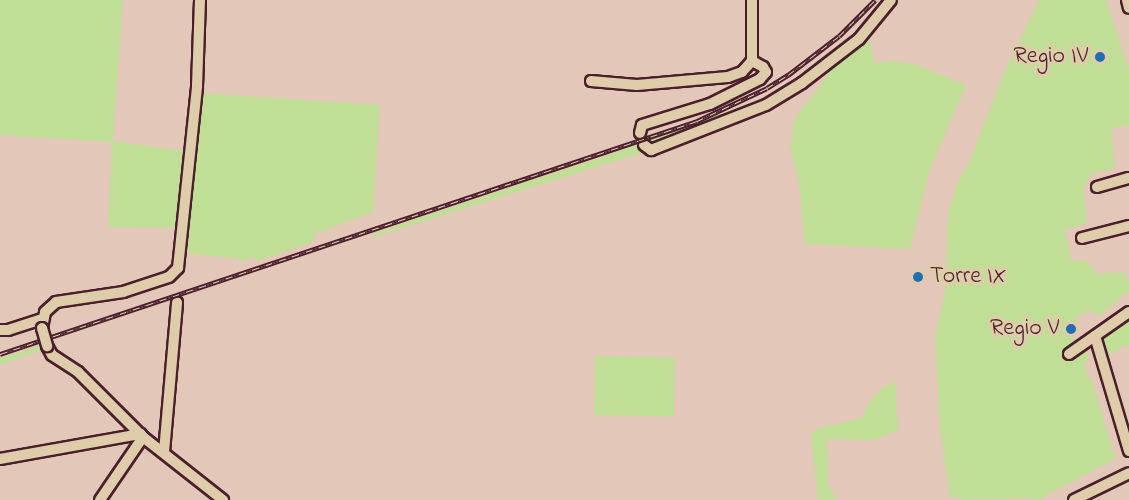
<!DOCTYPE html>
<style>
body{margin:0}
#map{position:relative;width:1129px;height:500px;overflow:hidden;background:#e3c8b9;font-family:"Indie Flower",sans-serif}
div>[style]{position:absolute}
.green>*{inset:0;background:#c1de96;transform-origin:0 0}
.roads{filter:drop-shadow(2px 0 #4a1f2b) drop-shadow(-2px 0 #4a1f2b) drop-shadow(0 2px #4a1f2b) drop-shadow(0 -2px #4a1f2b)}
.minor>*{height:10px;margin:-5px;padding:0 5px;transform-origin:5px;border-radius:5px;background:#deccaa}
.rail>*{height:4.5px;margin-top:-2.25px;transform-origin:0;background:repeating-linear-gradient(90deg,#deccaa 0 7px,#4a1f2b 0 14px);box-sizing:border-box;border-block:2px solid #4a1f2b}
.bridges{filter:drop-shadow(2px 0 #4a1f2b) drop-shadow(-2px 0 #4a1f2b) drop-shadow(0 2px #4a1f2b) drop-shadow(0 -2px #4a1f2b)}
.minor-bridge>*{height:10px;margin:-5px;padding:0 5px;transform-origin:5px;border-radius:5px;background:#deccaa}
.dots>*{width:16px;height:16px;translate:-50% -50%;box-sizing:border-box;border:3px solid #deccaa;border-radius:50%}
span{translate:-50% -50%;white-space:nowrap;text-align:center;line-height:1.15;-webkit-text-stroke:6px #deccaa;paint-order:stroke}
.poi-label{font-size:24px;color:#4a1f2b}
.right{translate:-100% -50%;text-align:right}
.left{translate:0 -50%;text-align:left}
</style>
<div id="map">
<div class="green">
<div style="clip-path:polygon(0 0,123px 0,113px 141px,185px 151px,177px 228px,108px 227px,112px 142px,0 135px)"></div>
<div style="clip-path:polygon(1039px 0,1106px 0,1129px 70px,1129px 125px,1111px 129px,1115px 168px,1092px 173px,1083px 188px,1087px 223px,1064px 230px,1072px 261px,1086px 261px,1098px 274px,1123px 272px,1129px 282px,1129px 290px,1100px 316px,1090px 310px,1075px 318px,1077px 323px,1068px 327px,1077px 347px,1084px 344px,1089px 360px,1084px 364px,1088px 378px,1092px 380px,1115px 459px,1048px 494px,1041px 500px,1029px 498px,961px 500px,960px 497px,950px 498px,940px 428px,935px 338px,946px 286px,948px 214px,957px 183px,968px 165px,1003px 75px)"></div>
<div style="clip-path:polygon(869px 36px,874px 63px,894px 61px,915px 64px,966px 85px,929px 172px,910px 249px,805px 244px,798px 178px,790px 149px,794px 120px,835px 65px)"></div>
<div style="clip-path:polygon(201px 93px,380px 105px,373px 212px,314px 234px,315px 241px,257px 261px,255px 257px,240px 262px,240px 259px,187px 253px)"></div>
<div style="clip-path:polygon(734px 109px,736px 114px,666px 142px,642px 147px,644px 152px,374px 237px,374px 233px,602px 157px)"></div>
<div style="clip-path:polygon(1129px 316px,1129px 344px,1105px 356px,1100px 338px)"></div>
<div style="clip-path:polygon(41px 345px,42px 350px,0 365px,0 358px)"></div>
<div style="left:595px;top:356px;width:80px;height:59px;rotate:1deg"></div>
<div style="clip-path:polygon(896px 381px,896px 410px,899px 430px,874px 440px,827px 439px,828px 484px,837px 500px,818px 500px,811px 434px,818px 428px,862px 418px,868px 404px,881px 389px)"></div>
</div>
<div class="roads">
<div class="minor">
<div style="left:1127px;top:0;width:8px;rotate:76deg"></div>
<div style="left:591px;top:81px;width:46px;rotate:5deg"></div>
<div style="left:637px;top:85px;width:91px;rotate:-5deg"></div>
<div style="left:728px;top:77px;width:15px;rotate:-20deg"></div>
<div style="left:742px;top:72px;width:15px;rotate:-48deg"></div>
<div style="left:752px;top:61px;width:61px;rotate:-90deg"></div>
<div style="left:640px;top:133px;width:8px;rotate:-76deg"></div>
<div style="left:642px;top:125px;width:71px;rotate:-17.2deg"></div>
<div style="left:710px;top:104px;width:56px;rotate:-26.6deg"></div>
<div style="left:760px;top:79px;width:9px;rotate:-49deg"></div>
<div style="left:766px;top:72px;width:6px;rotate:-121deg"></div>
<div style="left:763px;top:67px;width:13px;rotate:-151deg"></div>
<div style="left:644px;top:145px;width:9px;rotate:36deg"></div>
<div style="left:651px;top:150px;width:123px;rotate:-21.4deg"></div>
<div style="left:766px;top:105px;width:42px;rotate:-31.4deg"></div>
<div style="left:802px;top:83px;width:72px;rotate:-37.7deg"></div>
<div style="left:859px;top:39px;width:50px;rotate:-50.6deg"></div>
<div style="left:1097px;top:187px;width:33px;rotate:-16deg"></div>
<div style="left:1082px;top:238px;width:49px;rotate:-14.3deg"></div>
<div style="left:42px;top:328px;width:16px;rotate:-79deg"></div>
<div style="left:45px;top:312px;width:15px;rotate:-42deg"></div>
<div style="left:56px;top:302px;width:68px;rotate:-8.5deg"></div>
<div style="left:123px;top:292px;width:48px;rotate:-18.1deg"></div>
<div style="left:169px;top:277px;width:13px;rotate:-45deg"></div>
<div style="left:178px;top:268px;width:183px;rotate:-84deg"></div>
<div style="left:197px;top:86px;width:86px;rotate:-88deg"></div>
<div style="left:0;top:330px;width:8px"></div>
<div style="left:8px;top:330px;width:35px;rotate:-18deg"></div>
<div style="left:1095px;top:336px;width:120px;rotate:73.5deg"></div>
<div style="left:47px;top:346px;width:10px;rotate:61deg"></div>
<div style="left:52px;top:355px;width:31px;rotate:33deg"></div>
<div style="left:78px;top:372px;width:92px;rotate:45deg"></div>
<div style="left:143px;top:437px;width:102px;rotate:38.2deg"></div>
<div style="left:1069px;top:354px;width:73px;rotate:-35deg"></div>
<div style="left:164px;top:452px;width:150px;rotate:-85deg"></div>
<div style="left:0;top:459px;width:143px;rotate:-10.1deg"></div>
<div style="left:100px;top:500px;width:76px;rotate:-55.7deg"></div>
<div style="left:1074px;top:500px;width:61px;rotate:-26.1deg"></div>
</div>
</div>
<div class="rail">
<div style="left:0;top:354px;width:735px;rotate:-18.48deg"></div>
<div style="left:697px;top:121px;width:77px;rotate:-25.2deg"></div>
<div style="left:767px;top:88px;width:25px;rotate:-32deg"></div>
<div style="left:788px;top:75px;width:64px;rotate:-37.4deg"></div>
<div style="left:839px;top:36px;width:51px;rotate:-45deg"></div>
</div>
<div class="bridges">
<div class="minor-bridge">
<div style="left:42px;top:328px;width:19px;rotate:74deg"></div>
</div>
</div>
<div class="dots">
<div style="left:1100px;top:57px;background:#1f6fb2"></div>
<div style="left:918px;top:277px;background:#1f6fb2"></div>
<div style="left:1071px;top:329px;background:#1f6fb2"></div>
</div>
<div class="poi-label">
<span class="right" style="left:1088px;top:57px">Regio IV</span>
<span class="left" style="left:930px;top:277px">Torre IX</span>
<span class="right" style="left:1059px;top:329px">Regio V</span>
</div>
</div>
